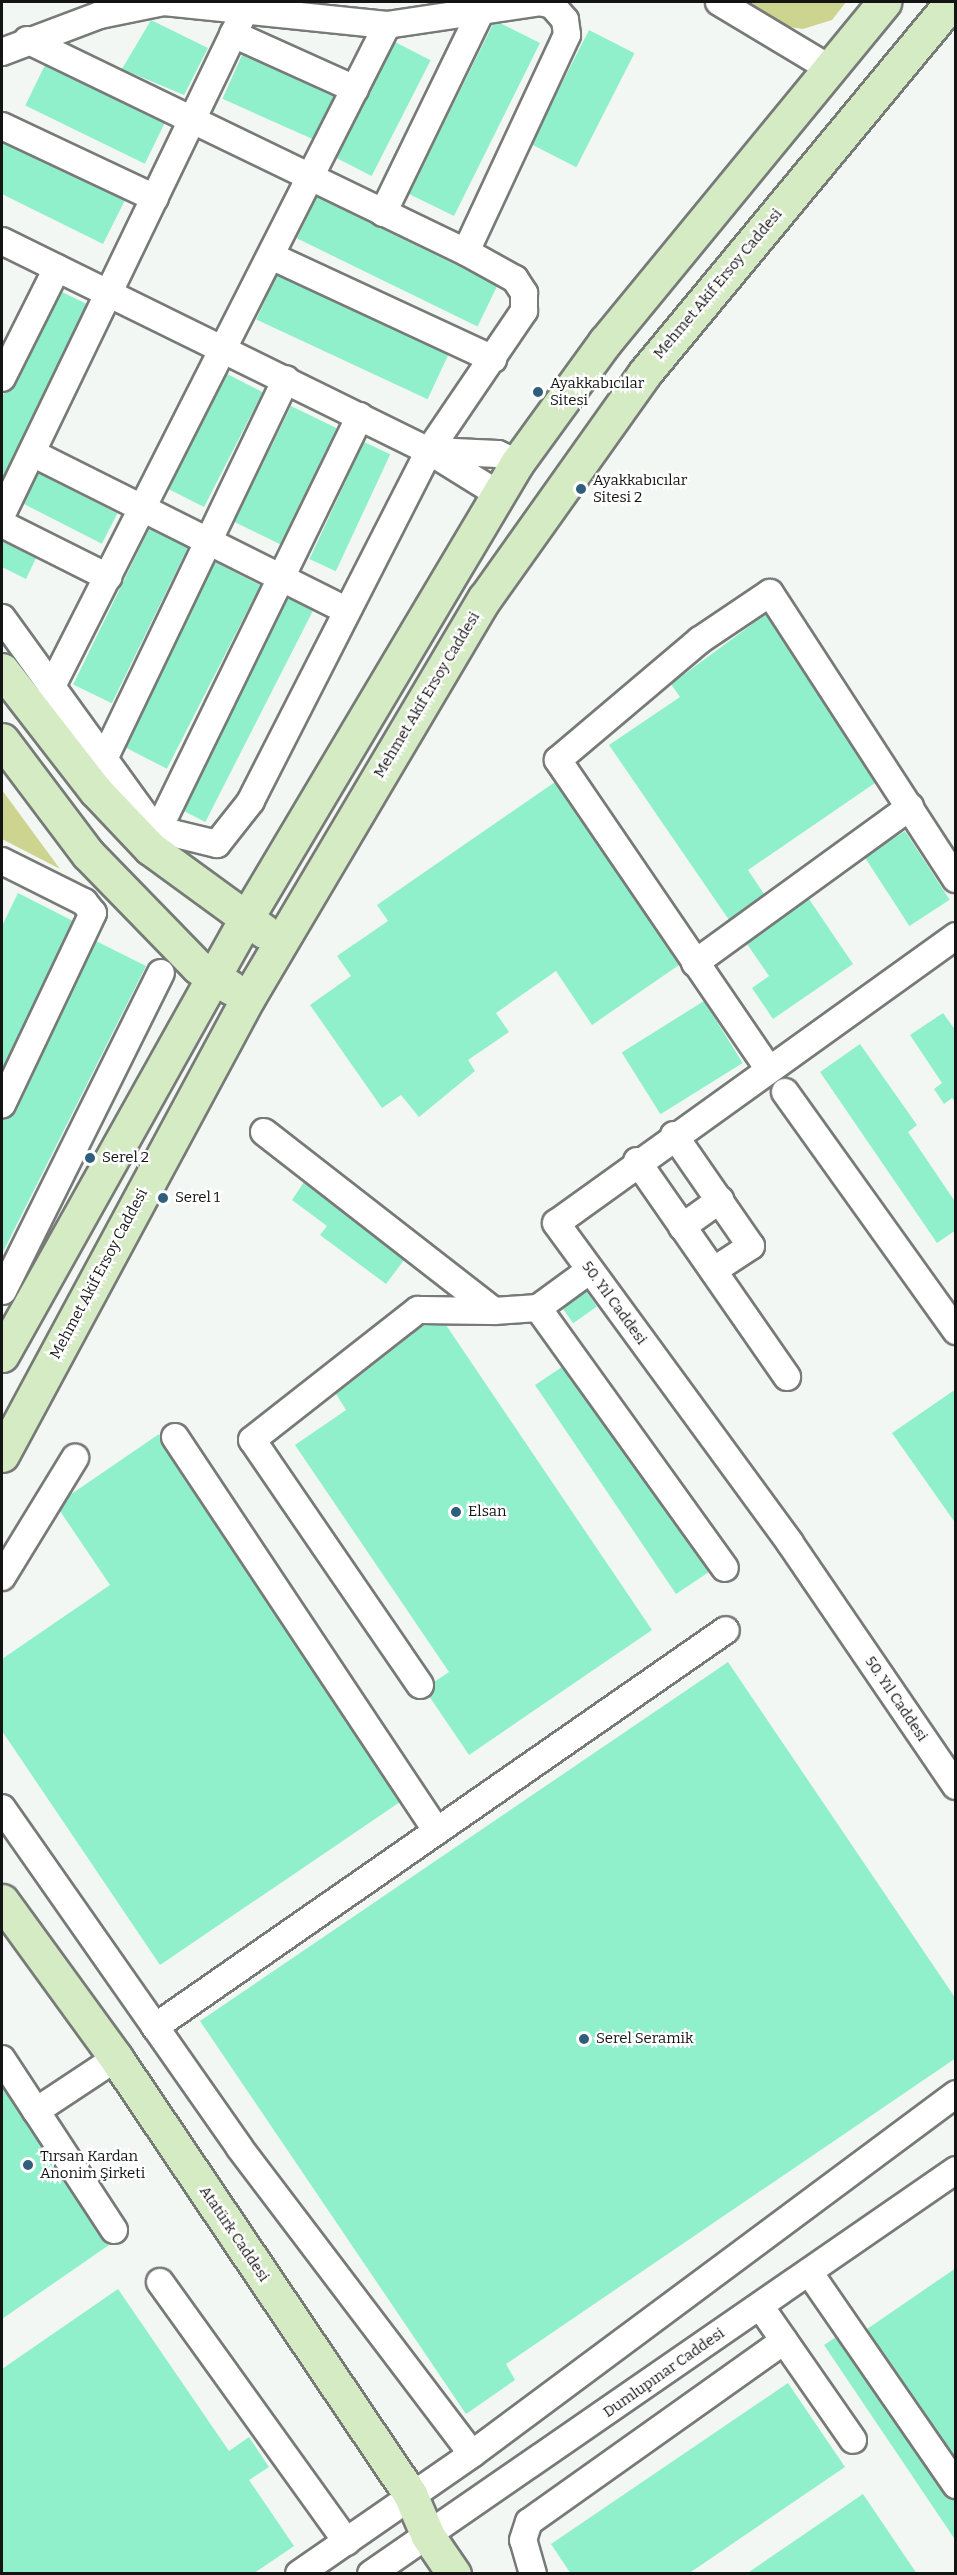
<!DOCTYPE html>
<meta charset="utf-8">
<style>
body{margin:0}
#map{position:relative;width:957px;height:2575px;overflow:hidden;background:#f3f7f4;font-family:Bitter,serif}
div>[style]{position:absolute}
.green>*{inset:0;background:#ccd490}
.building>*{inset:0;background:#90f0cc;transform-origin:0 0}
.roads{filter:drop-shadow(2px 0 #777a77) drop-shadow(-2px 0 #777a77) drop-shadow(0 2px #777a77) drop-shadow(0 -2px #777a77)}
.minor>*{height:26px;margin:-13px;padding:0 13px;transform-origin:13px;border-radius:13px;background:#fff}
.major>*{height:33px;margin:-16.5px;padding:0 16.5px;transform-origin:16.5px;border-radius:16.5px;background:#d5ebc4}
.dots>*{width:16px;height:16px;translate:-50% -50%;box-sizing:border-box;border:3px solid #fff;border-radius:50%}
span{translate:-50% -50%;white-space:nowrap;text-align:center;line-height:1.15;-webkit-text-stroke:4.5px #fff;paint-order:stroke}
.street-label{font-size:15px;color:#131413}
.poi-label{font-size:15px;color:#131413}
.left{translate:0 -50%;text-align:left}
.frame{position:absolute;inset:0;border:3px solid #131413;pointer-events:none}
</style>
<div id="map">
<div class="green">
<div style="clip-path:polygon(748px 2px,846px 2px,832px 20px,803px 29px,789px 27px)"></div>
<div style="clip-path:polygon(2px 790px,60px 869px,2px 839px)"></div>
</div>
<div class="building">
<div style="clip-path:polygon(151px 20px,208px 48px,184px 95px,122px 69px)"></div>
<div style="clip-path:polygon(500px 23px,540px 43px,454px 216px,409px 194px,493px 24px)"></div>
<div style="left:589px;top:30px;width:51px;height:128px;rotate:27deg"></div>
<div style="left:395px;top:42px;width:40px;height:130px;rotate:27deg"></div>
<div style="left:242px;top:55px;width:101px;height:48px;rotate:24deg"></div>
<div style="left:45px;top:65px;width:133px;height:45px;rotate:26deg"></div>
<div style="clip-path:polygon(2px 142px,125px 200px,103px 244px,2px 194px)"></div>
<div style="left:317px;top:197px;width:201px;height:46px;rotate:26deg"></div>
<div style="left:277px;top:275px;width:189px;height:49px;rotate:25deg"></div>
<div style="clip-path:polygon(62px 292px,87px 304px,2px 480px,2px 395px,15px 385px)"></div>
<div style="left:227px;top:374px;width:40px;height:129px;rotate:27deg"></div>
<div style="left:291px;top:406px;width:51px;height:129px;rotate:26deg"></div>
<div style="left:364px;top:442px;width:29px;height:129px;rotate:25deg"></div>
<div style="left:38px;top:473px;width:89px;height:34px;rotate:27deg"></div>
<div style="left:149px;top:529px;width:43px;height:173px;rotate:26deg"></div>
<div style="clip-path:polygon(2px 541px,36px 558px,26px 579px,2px 567px)"></div>
<div style="left:215px;top:562px;width:51px;height:206px;rotate:27deg"></div>
<div style="left:288px;top:598px;width:28px;height:237px;rotate:27deg"></div>
<div style="clip-path:polygon(766px 614px,875px 783px,748px 870px,764px 894px,729px 920px,609px 745px,680px 697px,671px 684px)"></div>
<div style="clip-path:polygon(555px 782px,679px 965px,592px 1025px,556px 971px,496px 1013px,509px 1032px,468px 1060px,475px 1071px,419px 1117px,401px 1095px,382px 1108px,310px 1005px,351px 976px,337px 956px,388px 921px,377px 905px)"></div>
<div style="left:905px;top:831px;width:82px;height:48px;rotate:57deg"></div>
<div style="clip-path:polygon(18px 893px,73px 921px,2px 1071px,2px 926px)"></div>
<div style="clip-path:polygon(809px 899px,853px 964px,773px 1019px,752px 988px,769px 976px,747px 944px)"></div>
<div style="clip-path:polygon(96px 941px,146px 966px,2px 1254px,2px 1120px,16px 1111px)"></div>
<div style="left:704px;top:1001px;width:73px;height:97px;rotate:58deg"></div>
<div style="clip-path:polygon(943px 1013px,956px 1031px,956px 1103px,952px 1098px,944px 1104px,934px 1089px,942px 1083px,910px 1035px)"></div>
<div style="clip-path:polygon(860px 1044px,917px 1125px,908px 1132px,956px 1203px,956px 1230px,937px 1243px,820px 1072px)"></div>
<div style="clip-path:polygon(304px 1182px,404px 1260px,386px 1284px,320px 1235px,327px 1226px,292px 1200px)"></div>
<div style="left:586px;top:1291px;width:19px;height:29px;rotate:55deg"></div>
<div style="clip-path:polygon(424px 1325px,446px 1325px,652px 1630px,469px 1755px,429px 1696px,434px 1682px,449px 1672px,295px 1445px,346px 1410px,336px 1394px)"></div>
<div style="clip-path:polygon(562px 1367px,709px 1572px,676px 1594px,535px 1385px)"></div>
<div style="clip-path:polygon(956px 1389px,956px 1524px,892px 1433px)"></div>
<div style="clip-path:polygon(159px 1434px,400px 1802px,160px 1965px,2px 1731px,2px 1659px,110px 1585px,60px 1511px,70px 1495px)"></div>
<div style="clip-path:polygon(728px 1662px,956px 1999px,956px 2058px,506px 2364px,515px 2380px,466px 2414px,200px 2021px)"></div>
<div style="clip-path:polygon(2px 2086px,109px 2245px,2px 2319px)"></div>
<div style="clip-path:polygon(956px 2268px,956px 2458px,867px 2329px)"></div>
<div style="clip-path:polygon(118px 2289px,229px 2451px,249px 2437px,269px 2467px,249px 2480px,294px 2546px,253px 2574px,2px 2574px,2px 2369px)"></div>
<div style="clip-path:polygon(836px 2337px,944px 2494px,956px 2500px,956px 2541px,824px 2345px)"></div>
<div style="clip-path:polygon(788px 2383px,845px 2467px,688px 2574px,571px 2574px,551px 2544px)"></div>
<div style="clip-path:polygon(863px 2494px,917px 2574px,746px 2574px)"></div>
</div>
<div class="roads">
<div class="minor">
<div style="left:719px;top:2px;width:132px;rotate:31deg"></div>
<div style="left:233px;top:34px;width:134px;rotate:24.3deg"></div>
<div style="left:27px;top:40px;width:488px;rotate:25.8deg"></div>
<div style="left:2px;top:52px;width:105px;rotate:-20.7deg"></div>
<div style="left:100px;top:15px;width:65px;rotate:-11.5deg"></div>
<div style="left:164px;top:2px;width:224px;rotate:5.9deg"></div>
<div style="left:387px;top:25px;width:155px;rotate:-8.5deg"></div>
<div style="left:540px;top:2px;width:12px;rotate:14deg"></div>
<div style="left:552px;top:5px;width:20px;rotate:49deg"></div>
<div style="left:565px;top:20px;width:15px;rotate:82deg"></div>
<div style="left:567px;top:35px;width:239px;rotate:115deg"></div>
<div style="left:466px;top:252px;width:56px;rotate:28.9deg"></div>
<div style="left:515px;top:279px;width:17px;rotate:57deg"></div>
<div style="left:524px;top:293px;width:18px;rotate:90deg"></div>
<div style="left:524px;top:311px;width:169px;rotate:124.2deg"></div>
<div style="left:429px;top:451px;width:393px;rotate:117deg"></div>
<div style="left:251px;top:801px;width:55px;rotate:128.3deg"></div>
<div style="left:217px;top:844px;width:46px;rotate:-166.3deg"></div>
<div style="left:172px;top:833px;width:29px;rotate:-149deg"></div>
<div style="left:147px;top:818px;width:247px;rotate:-125.9deg"></div>
<div style="left:2px;top:126px;width:169px;rotate:25.2deg"></div>
<div style="left:383px;top:213px;width:225px;rotate:-64.1deg"></div>
<div style="left:2px;top:241px;width:476px;rotate:26.2deg"></div>
<div style="left:429px;top:451px;width:81px;rotate:31.9deg"></div>
<div style="left:271px;top:256px;width:245px;rotate:24.9deg"></div>
<div style="left:2px;top:378px;width:123px;rotate:-63.4deg"></div>
<div style="left:433px;top:451px;width:65px;rotate:2.6deg"></div>
<div style="left:498px;top:454px;width:21px;rotate:25deg"></div>
<div style="left:32px;top:453px;width:352px;rotate:26.6deg"></div>
<div style="left:2px;top:514px;width:560px;rotate:-64.26deg"></div>
<div style="left:2px;top:524px;width:119px;rotate:26.6deg"></div>
<div style="left:51px;top:688px;width:743px;rotate:-63.12deg"></div>
<div style="left:104px;top:759px;width:421px;rotate:-64.4deg"></div>
<div style="left:160px;top:826px;width:456px;rotate:-64deg"></div>
<div style="left:2px;top:861px;width:92px;rotate:26.6deg"></div>
<div style="left:84px;top:902px;width:14px;rotate:51deg"></div>
<div style="left:93px;top:913px;width:212px;rotate:115.4deg"></div>
<div style="left:956px;top:936px;width:492px;rotate:144.3deg"></div>
<div style="left:556px;top:1223px;width:396px;rotate:53.8deg"></div>
<div style="left:790px;top:1543px;width:294px;rotate:55.7deg"></div>
<div style="left:695px;top:963px;width:266px;rotate:-36deg"></div>
<div style="left:768px;top:1068px;width:373px;rotate:-124.3deg"></div>
<div style="left:558px;top:760px;width:186px;rotate:-40.2deg"></div>
<div style="left:700px;top:640px;width:84px;rotate:-33.9deg"></div>
<div style="left:770px;top:593px;width:341px;rotate:57deg"></div>
<div style="left:785px;top:1092px;width:294px;rotate:54.4deg"></div>
<div style="left:264px;top:1132px;width:291px;rotate:37.9deg"></div>
<div style="left:494px;top:1311px;width:44px;rotate:-3.9deg"></div>
<div style="left:538px;top:1308px;width:320px;rotate:54.3deg"></div>
<div style="left:674px;top:1135px;width:135px;rotate:55.3deg"></div>
<div style="left:751px;top:1246px;width:45px;rotate:146.7deg"></div>
<div style="left:637px;top:1161px;width:263px;rotate:55.2deg"></div>
<div style="left:682px;top:1227px;width:47px;rotate:-35.4deg"></div>
<div style="left:3px;top:1291px;width:355px;rotate:-63.6deg"></div>
<div style="left:538px;top:1308px;width:64px;rotate:-36.2deg"></div>
<div style="left:175px;top:1437px;width:473px;rotate:56.4deg"></div>
<div style="left:2px;top:1577px;width:140px;rotate:-58.5deg"></div>
<div style="left:420px;top:1685px;width:297px;rotate:-124.4deg"></div>
<div style="left:252px;top:1440px;width:211px;rotate:-38.1deg"></div>
<div style="left:418px;top:1310px;width:76px;rotate:0.8deg"></div>
<div style="left:2px;top:1808px;width:414px;rotate:55deg"></div>
<div style="left:239px;top:2147px;width:385px;rotate:52.8deg"></div>
<div style="left:472px;top:2454px;width:603px;rotate:-36.64deg"></div>
<div style="left:155px;top:2027px;width:695px;rotate:-34.81deg"></div>
<div style="left:2px;top:2059px;width:62px;rotate:56.8deg"></div>
<div style="left:114px;top:2230px;width:142px;rotate:-123.2deg"></div>
<div style="left:36px;top:2111px;width:96px;rotate:-33.5deg"></div>
<div style="left:809px;top:2272px;width:259px;rotate:55.4deg"></div>
<div style="left:160px;top:2282px;width:320px;rotate:54.3deg"></div>
<div style="left:760px;top:2306px;width:163px;rotate:55.2deg"></div>
<div style="left:299px;top:2574px;width:211px;rotate:-34.7deg"></div>
<div style="left:371px;top:2574px;width:711px;rotate:-34.63deg"></div>
<div style="left:533px;top:2574px;width:35px;rotate:-106deg"></div>
<div style="left:523px;top:2540px;width:19px;rotate:-72deg"></div>
<div style="left:529px;top:2522px;width:313px;rotate:-35.4deg"></div>
</div>
<div class="major">
<div style="left:2px;top:670px;width:153px;rotate:52.2deg"></div>
<div style="left:96px;top:791px;width:79px;rotate:46.5deg"></div>
<div style="left:150px;top:848px;width:141px;rotate:36.1deg"></div>
<div style="left:2px;top:740px;width:143px;rotate:53deg"></div>
<div style="left:88px;top:854px;width:158px;rotate:45.8deg"></div>
<div style="left:198px;top:967px;width:39px;rotate:32deg"></div>
<div style="left:2px;top:1355px;width:502px;rotate:-60.78deg"></div>
<div style="left:247px;top:917px;width:528px;rotate:-59.26deg"></div>
<div style="left:517px;top:463px;width:150px;rotate:-54deg"></div>
<div style="left:605px;top:342px;width:440px;rotate:-50.6deg"></div>
<div style="left:2px;top:1455px;width:519px;rotate:-61.71deg"></div>
<div style="left:248px;top:998px;width:465px;rotate:-59.4deg"></div>
<div style="left:485px;top:598px;width:275px;rotate:-54.6deg"></div>
<div style="left:644px;top:374px;width:483px;rotate:-50.4deg"></div>
<div style="left:2px;top:1901px;width:194px;rotate:54deg"></div>
<div style="left:116px;top:2058px;width:526px;rotate:56.01deg"></div>
<div style="left:410px;top:2494px;width:46px;rotate:66.8deg"></div>
<div style="left:428px;top:2536px;width:46px;rotate:55.6deg"></div>
</div>
</div>
<div class="dots">
<div style="left:538px;top:392px;background:#305e7d"></div>
<div style="left:581px;top:489px;background:#305e7d"></div>
<div style="left:90px;top:1158px;background:#305e7d"></div>
<div style="left:163px;top:1198px;background:#305e7d"></div>
<div style="left:456px;top:1512px;background:#305e7d"></div>
<div style="left:584px;top:2039px;background:#305e7d"></div>
<div style="left:28px;top:2165px;background:#305e7d"></div>
</div>
<div class="street-label">
<span style="left:718px;top:284px;rotate:-50deg">Mehmet Akif Ersoy Caddesi</span>
<span style="left:427px;top:695px;rotate:-59deg">Mehmet Akif Ersoy Caddesi</span>
<span style="left:99px;top:1274px;rotate:-62deg">Mehmet Akif Ersoy Caddesi</span>
<span style="left:614px;top:1303px;rotate:54deg">50. Yıl Caddesi</span>
<span style="left:896px;top:1699px;rotate:56deg">50. Yıl Caddesi</span>
<span style="left:234px;top:2234px;rotate:56deg">Atatürk Caddesi</span>
<span style="left:664px;top:2373px;rotate:-35deg">Dumlupınar Caddesi</span>
</div>
<div class="poi-label">
<span class="left" style="left:550px;top:392px">Ayakkabıcılar<br>Sitesi</span>
<span class="left" style="left:593px;top:489px">Ayakkabıcılar<br>Sitesi 2</span>
<span class="left" style="left:102px;top:1158px">Serel 2</span>
<span class="left" style="left:175px;top:1198px">Serel 1</span>
<span class="left" style="left:468px;top:1512px">Elsan</span>
<span class="left" style="left:596px;top:2039px">Serel Seramik</span>
<span class="left" style="left:40px;top:2165px">Tırsan Kardan<br>Anonim Şirketi</span>
</div>
<div class="frame"></div>
</div>
